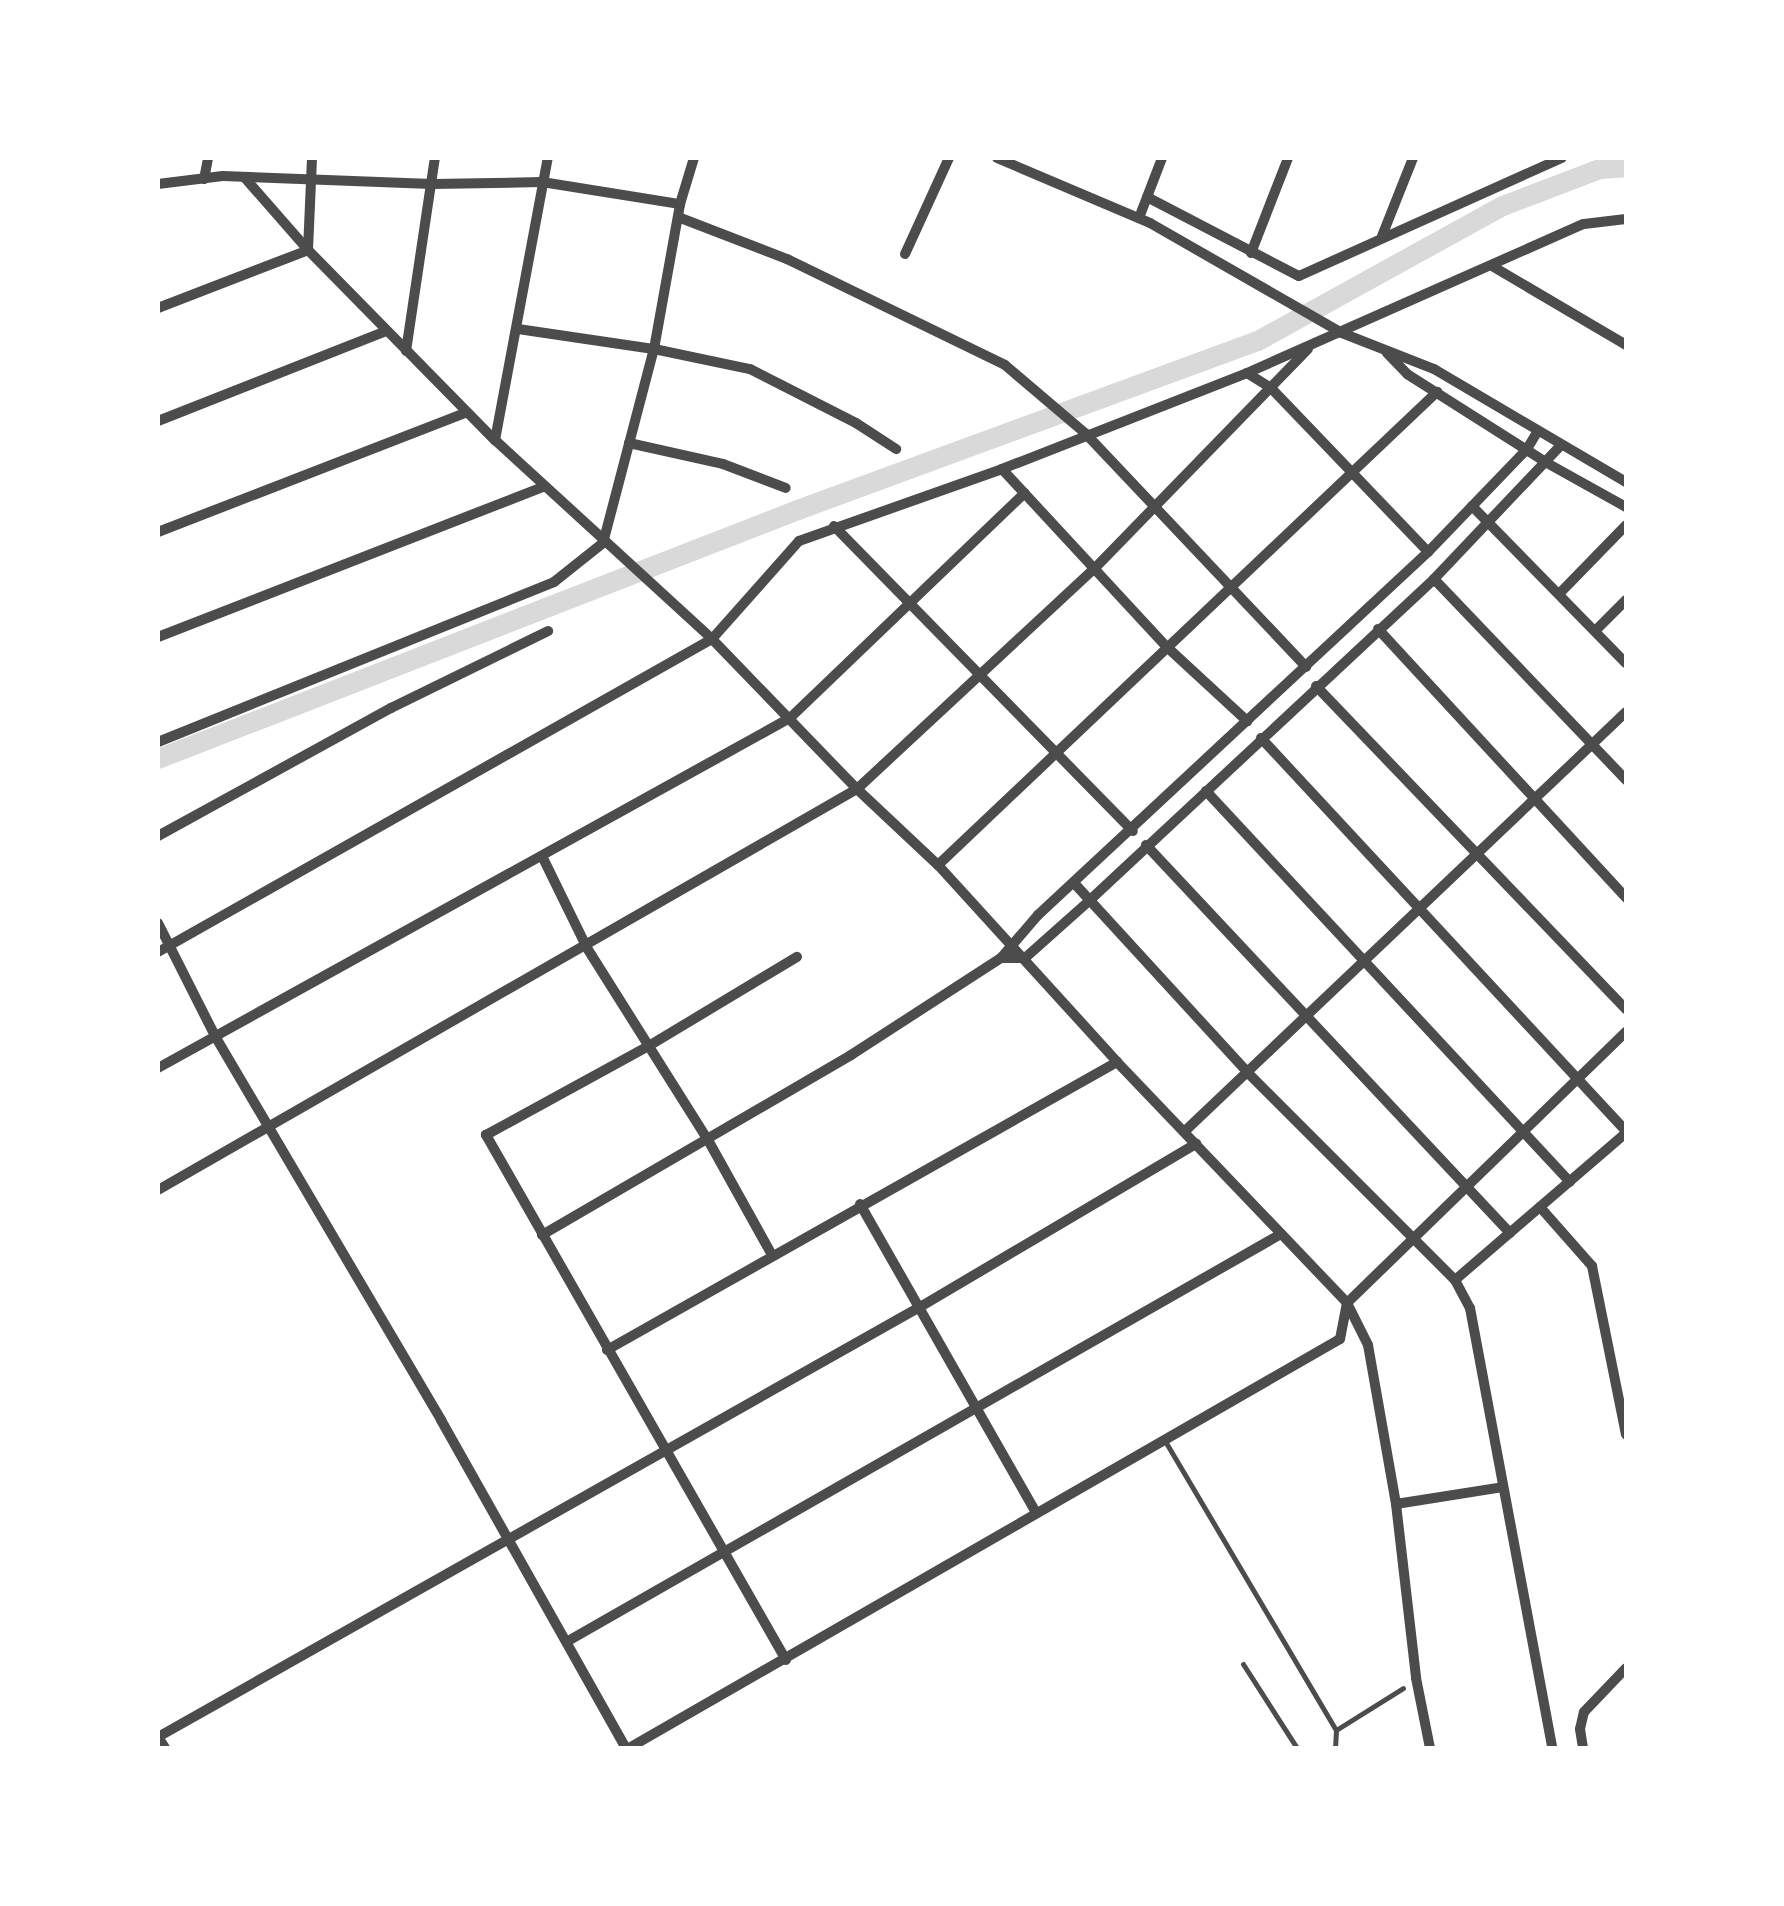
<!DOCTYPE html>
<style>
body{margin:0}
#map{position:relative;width:1784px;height:1906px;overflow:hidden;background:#fff;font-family:Mulish,sans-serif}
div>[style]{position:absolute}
.canal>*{height:20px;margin:-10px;padding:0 10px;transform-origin:10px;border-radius:10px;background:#d9d9d9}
.service>*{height:5px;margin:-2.5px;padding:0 2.5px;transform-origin:2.5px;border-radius:2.5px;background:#4c4c4c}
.minor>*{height:10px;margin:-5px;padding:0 5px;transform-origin:5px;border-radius:5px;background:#4c4c4c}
span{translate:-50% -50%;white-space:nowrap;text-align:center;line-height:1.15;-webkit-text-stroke:8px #fff;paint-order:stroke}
.frame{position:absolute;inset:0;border:160px solid #fff;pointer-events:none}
</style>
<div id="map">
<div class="canal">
<div style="left:158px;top:759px;width:687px;rotate:-21.26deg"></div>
<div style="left:798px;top:510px;width:490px;rotate:-20.2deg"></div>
<div style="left:1258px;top:341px;width:280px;rotate:-28.9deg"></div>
<div style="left:1503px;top:206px;width:104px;rotate:-20.9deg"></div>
<div style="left:1600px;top:169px;width:26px;rotate:-4deg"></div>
</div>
<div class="service">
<div style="left:1165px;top:1441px;width:336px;rotate:59.4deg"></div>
<div style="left:1336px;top:1730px;width:18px;rotate:93deg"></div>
<div style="left:1243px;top:1664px;width:100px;rotate:57.3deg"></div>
<div style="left:1336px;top:1730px;width:79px;rotate:-32.1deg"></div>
</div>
<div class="minor">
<div style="left:997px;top:158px;width:166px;rotate:23deg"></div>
<div style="left:1150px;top:223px;width:221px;rotate:29.8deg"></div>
<div style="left:1342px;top:333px;width:99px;rotate:21.4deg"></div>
<div style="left:1434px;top:369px;width:223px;rotate:30.5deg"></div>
<div style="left:245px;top:178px;width:96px;rotate:48.8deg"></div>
<div style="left:308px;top:250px;width:267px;rotate:45.5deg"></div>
<div style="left:495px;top:440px;width:294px;rotate:42.5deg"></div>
<div style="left:712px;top:639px;width:209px;rotate:46deg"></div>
<div style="left:857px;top:789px;width:111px;rotate:43.2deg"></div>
<div style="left:938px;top:865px;width:266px;rotate:47.7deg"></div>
<div style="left:1117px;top:1062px;width:333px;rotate:46.3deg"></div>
<div style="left:1347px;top:1303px;width:47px;rotate:63.4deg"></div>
<div style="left:1368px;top:1345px;width:161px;rotate:80deg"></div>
<div style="left:1396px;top:1504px;width:175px;rotate:83.4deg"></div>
<div style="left:1416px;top:1678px;width:71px;rotate:78.7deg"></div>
<div style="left:204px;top:179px;width:21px;rotate:-79deg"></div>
<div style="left:158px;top:184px;width:65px;rotate:-7deg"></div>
<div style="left:223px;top:176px;width:209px;rotate:2.2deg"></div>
<div style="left:432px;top:184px;width:110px;rotate:-1deg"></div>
<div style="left:542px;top:182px;width:140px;rotate:9.1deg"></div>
<div style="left:1147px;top:197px;width:171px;rotate:27.5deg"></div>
<div style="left:1299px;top:276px;width:288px;rotate:-24.2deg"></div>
<div style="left:678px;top:217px;width:117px;rotate:21.1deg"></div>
<div style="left:787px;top:259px;width:242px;rotate:25.9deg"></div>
<div style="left:1005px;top:365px;width:105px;rotate:40.4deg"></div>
<div style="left:1085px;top:433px;width:322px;rotate:46.6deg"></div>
<div style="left:1139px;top:218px;width:64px;rotate:-69deg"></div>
<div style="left:1382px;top:236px;width:84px;rotate:-68.3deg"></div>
<div style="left:1251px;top:253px;width:102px;rotate:-68.7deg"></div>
<div style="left:905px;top:254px;width:106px;rotate:-65.4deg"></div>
<div style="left:1492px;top:266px;width:156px;rotate:30.5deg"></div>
<div style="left:158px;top:308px;width:161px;rotate:-21.1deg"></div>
<div style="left:308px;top:250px;width:92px;rotate:-87.5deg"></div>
<div style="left:518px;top:329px;width:137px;rotate:8.4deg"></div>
<div style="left:654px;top:349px;width:98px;rotate:11.8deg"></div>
<div style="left:750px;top:369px;width:119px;rotate:27deg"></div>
<div style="left:856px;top:423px;width:48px;rotate:33deg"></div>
<div style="left:406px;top:351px;width:195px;rotate:-81.5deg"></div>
<div style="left:1387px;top:353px;width:29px;rotate:46deg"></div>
<div style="left:1407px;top:374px;width:166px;rotate:32.4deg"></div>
<div style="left:1547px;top:463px;width:90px;rotate:29.1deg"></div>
<div style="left:1247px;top:373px;width:28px;rotate:32deg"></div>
<div style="left:1271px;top:388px;width:227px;rotate:46.2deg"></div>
<div style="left:158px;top:421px;width:245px;rotate:-21.5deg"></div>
<div style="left:495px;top:440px;width:287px;rotate:-79.4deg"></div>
<div style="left:629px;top:443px;width:96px;rotate:12.6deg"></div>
<div style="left:723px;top:464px;width:67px;rotate:20.9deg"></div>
<div style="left:1002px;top:469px;width:244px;rotate:47.2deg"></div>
<div style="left:1168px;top:648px;width:108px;rotate:42.7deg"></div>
<div style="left:1472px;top:506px;width:220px;rotate:45.6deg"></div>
<div style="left:834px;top:526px;width:427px;rotate:45.6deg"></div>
<div style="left:158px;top:532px;width:331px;rotate:-21.2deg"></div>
<div style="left:1434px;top:579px;width:278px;rotate:46.3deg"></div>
<div style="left:1559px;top:594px;width:96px;rotate:-45.8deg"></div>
<div style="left:1378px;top:629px;width:366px;rotate:47.3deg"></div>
<div style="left:1595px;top:631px;width:44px;rotate:-45deg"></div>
<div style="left:158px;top:637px;width:412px;rotate:-21.3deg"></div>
<div style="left:1316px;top:686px;width:448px;rotate:46.2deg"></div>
<div style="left:1261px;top:738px;width:536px;rotate:47.12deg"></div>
<div style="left:158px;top:742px;width:427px;rotate:-22deg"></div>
<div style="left:554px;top:582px;width:63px;rotate:-38.5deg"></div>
<div style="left:603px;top:543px;width:201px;rotate:-75.3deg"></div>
<div style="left:654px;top:349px;width:147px;rotate:-79.8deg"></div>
<div style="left:680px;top:204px;width:48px;rotate:-73.1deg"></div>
<div style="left:1206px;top:791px;width:534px;rotate:47.05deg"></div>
<div style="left:158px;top:836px;width:266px;rotate:-28.8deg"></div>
<div style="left:391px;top:708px;width:175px;rotate:-26.1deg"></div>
<div style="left:1146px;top:845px;width:532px;rotate:46.83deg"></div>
<div style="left:542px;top:856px;width:102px;rotate:63.9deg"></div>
<div style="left:587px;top:948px;width:227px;rotate:57.8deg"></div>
<div style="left:708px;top:1140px;width:132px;rotate:60.9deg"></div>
<div style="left:938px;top:865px;width:688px;rotate:-43.47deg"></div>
<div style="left:1074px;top:883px;width:256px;rotate:47.5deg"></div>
<div style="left:1247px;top:1072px;width:294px;rotate:45deg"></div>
<div style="left:1455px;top:1280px;width:32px;rotate:62deg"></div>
<div style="left:1470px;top:1308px;width:448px;rotate:79.4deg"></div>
<div style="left:158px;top:923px;width:127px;rotate:63.2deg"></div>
<div style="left:215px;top:1036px;width:446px;rotate:59.5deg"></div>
<div style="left:441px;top:1420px;width:377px;rotate:60.6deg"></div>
<div style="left:158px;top:952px;width:636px;rotate:-29.47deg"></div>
<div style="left:712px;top:639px;width:131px;rotate:-48.4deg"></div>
<div style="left:799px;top:541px;width:215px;rotate:-19.5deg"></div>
<div style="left:1002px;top:469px;width:263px;rotate:-21.4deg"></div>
<div style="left:1247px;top:373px;width:368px;rotate:-23.9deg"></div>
<div style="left:1584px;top:224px;width:42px;rotate:-6.8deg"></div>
<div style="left:1001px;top:958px;width:24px"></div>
<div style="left:1025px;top:958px;width:87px;rotate:-41.7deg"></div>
<div style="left:1090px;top:900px;width:471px;rotate:-43deg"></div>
<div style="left:1434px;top:579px;width:185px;rotate:-46.5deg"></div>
<div style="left:158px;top:1068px;width:722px;rotate:-28.98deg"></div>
<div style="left:790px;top:718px;width:325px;rotate:-43.8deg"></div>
<div style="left:1185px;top:1131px;width:608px;rotate:-43.53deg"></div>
<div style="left:158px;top:1190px;width:806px;rotate:-29.84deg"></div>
<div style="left:857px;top:789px;width:326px;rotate:-42.9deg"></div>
<div style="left:1096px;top:567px;width:304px;rotate:-45.8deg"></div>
<div style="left:860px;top:1204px;width:356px;rotate:60.3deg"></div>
<div style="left:1540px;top:1207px;width:79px;rotate:48.6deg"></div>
<div style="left:1592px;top:1266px;width:172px;rotate:78.6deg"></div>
<div style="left:542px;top:1235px;width:358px;rotate:-30.2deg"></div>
<div style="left:851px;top:1055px;width:179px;rotate:-32.9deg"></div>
<div style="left:1001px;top:958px;width:57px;rotate:-49.3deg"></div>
<div style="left:1038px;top:915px;width:533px;rotate:-42.95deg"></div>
<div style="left:1428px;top:552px;width:143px;rotate:-46.1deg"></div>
<div style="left:1527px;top:449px;width:21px;rotate:-59deg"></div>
<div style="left:1455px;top:1280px;width:225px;rotate:-40.7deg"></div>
<div style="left:607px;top:1350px;width:586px;rotate:-29.45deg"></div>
<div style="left:1396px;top:1504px;width:108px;rotate:-9deg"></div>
<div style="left:568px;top:1641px;width:821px;rotate:-29.72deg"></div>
<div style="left:786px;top:1660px;width:605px;rotate:-119.74deg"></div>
<div style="left:486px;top:1135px;width:183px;rotate:-28.7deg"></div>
<div style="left:647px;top:1047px;width:175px;rotate:-31deg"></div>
<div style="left:165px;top:1748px;width:13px;rotate:-122deg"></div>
<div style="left:158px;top:1737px;width:875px;rotate:-29.44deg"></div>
<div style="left:920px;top:1307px;width:321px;rotate:-30.6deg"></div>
<div style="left:629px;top:1748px;width:820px;rotate:-29.91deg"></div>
<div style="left:1340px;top:1339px;width:37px;rotate:-79deg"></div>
<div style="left:1347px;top:1303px;width:389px;rotate:-44.2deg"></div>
<div style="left:1583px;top:1748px;width:19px;rotate:-99deg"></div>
<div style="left:1580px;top:1729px;width:17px;rotate:-77deg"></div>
<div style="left:1584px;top:1712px;width:61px;rotate:-46.3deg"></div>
</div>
<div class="frame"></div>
</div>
